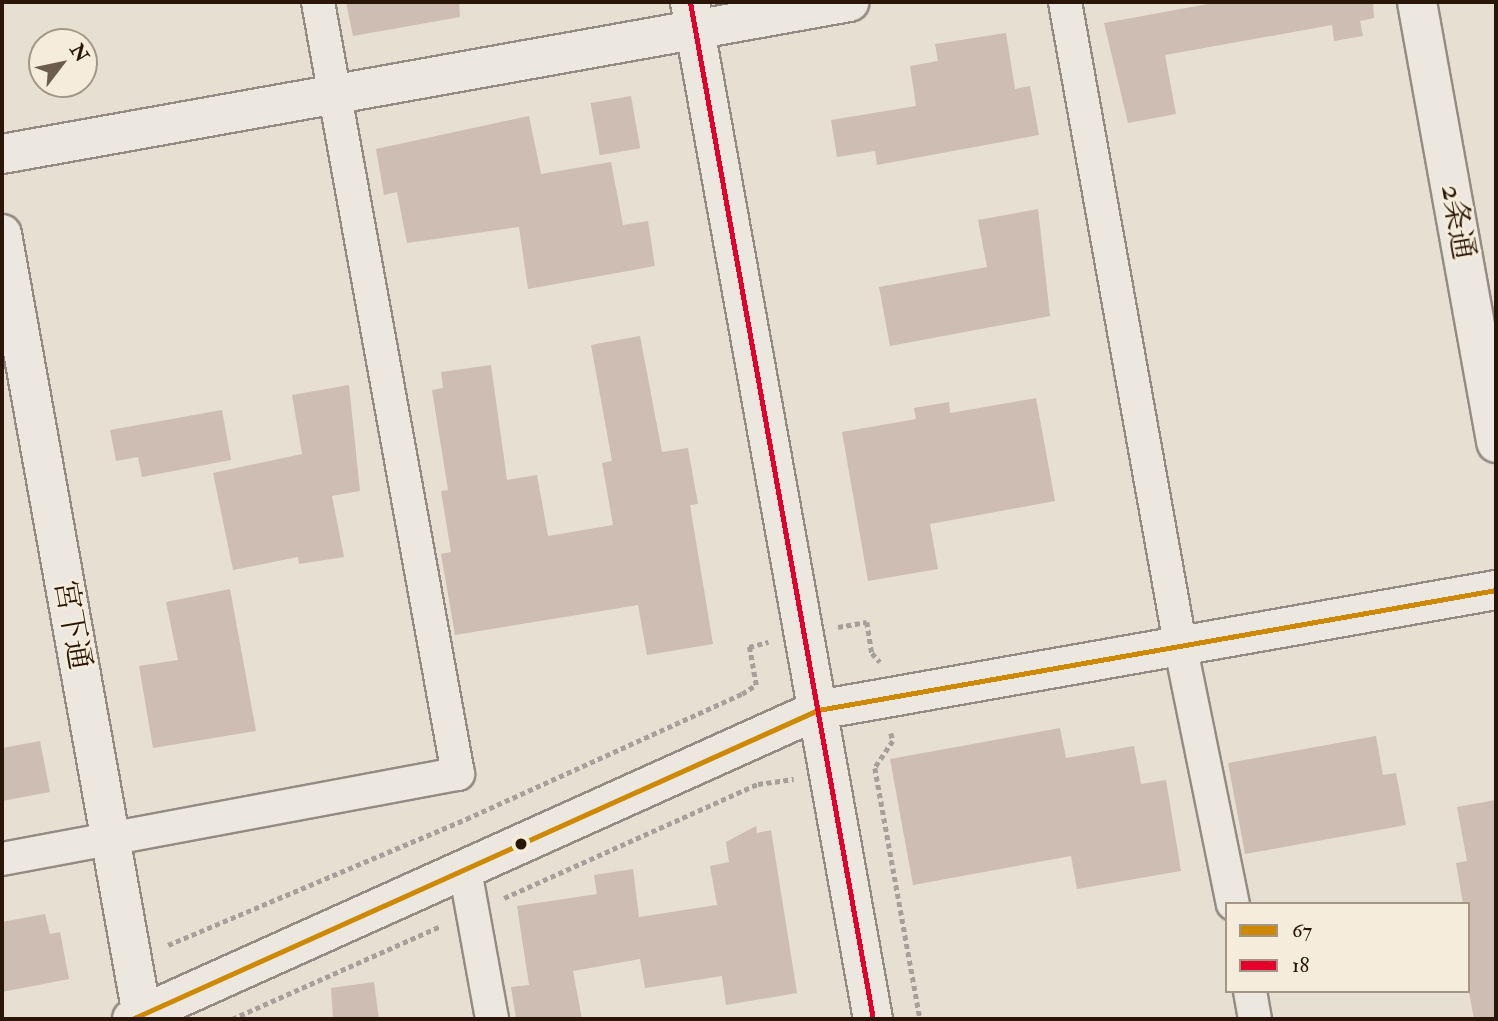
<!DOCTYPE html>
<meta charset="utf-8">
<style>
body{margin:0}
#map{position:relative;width:1498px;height:1021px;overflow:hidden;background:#e7dfd1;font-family:"IM FELL Double Pica","Noto Serif JP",serif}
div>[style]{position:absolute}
.building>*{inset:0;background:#cdbdb2;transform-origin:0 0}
.path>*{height:4.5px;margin-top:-2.25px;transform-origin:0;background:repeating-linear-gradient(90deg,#a6a09a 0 5px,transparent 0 8.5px)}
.roads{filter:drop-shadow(2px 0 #948c83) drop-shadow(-2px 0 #948c83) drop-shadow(0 2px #948c83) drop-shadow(0 -2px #948c83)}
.minor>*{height:32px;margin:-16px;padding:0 16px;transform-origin:16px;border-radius:16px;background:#ece8e0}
.tertiary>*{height:38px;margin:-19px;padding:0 19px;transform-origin:19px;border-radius:19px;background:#ece8e0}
.secondary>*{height:38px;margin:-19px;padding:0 19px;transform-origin:19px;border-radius:19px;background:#ece8e0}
.bus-1>*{height:5px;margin:-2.5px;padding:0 2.5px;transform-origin:2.5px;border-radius:2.5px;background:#ce8902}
.bus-2>*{height:5px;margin:-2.5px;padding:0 2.5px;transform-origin:2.5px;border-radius:2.5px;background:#e4002b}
.dots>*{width:19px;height:19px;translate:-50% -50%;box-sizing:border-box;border:4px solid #f5ecdb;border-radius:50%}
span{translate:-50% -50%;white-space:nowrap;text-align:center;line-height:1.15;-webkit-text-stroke:5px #f5ecdb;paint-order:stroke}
.street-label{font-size:30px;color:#291608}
.frame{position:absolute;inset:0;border:4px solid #291608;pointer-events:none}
.legend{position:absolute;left:1225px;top:902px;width:245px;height:91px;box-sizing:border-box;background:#f5ecdb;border:2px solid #a39687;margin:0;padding:9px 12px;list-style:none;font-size:21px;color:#291608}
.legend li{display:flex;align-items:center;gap:14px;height:35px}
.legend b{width:35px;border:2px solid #a39687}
.north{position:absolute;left:28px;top:28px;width:70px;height:70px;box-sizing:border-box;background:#f5ecdb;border:2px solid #a39687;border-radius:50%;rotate:58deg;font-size:19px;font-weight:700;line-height:28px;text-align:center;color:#291608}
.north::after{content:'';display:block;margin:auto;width:24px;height:32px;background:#6c5c4e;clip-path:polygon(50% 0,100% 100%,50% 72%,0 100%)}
</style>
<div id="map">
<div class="building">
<div style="clip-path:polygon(346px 2px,459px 2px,460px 17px,353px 36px)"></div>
<div style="clip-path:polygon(1219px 2px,1373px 2px,1374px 18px,1360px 21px,1363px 36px,1334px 41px,1332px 25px,1165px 55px,1176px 114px,1128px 123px,1104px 23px)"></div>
<div style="clip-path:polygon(1006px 33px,1015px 89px,1030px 86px,1039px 135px,877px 165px,875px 151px,837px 157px,831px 120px,916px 106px,910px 66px,938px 61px,935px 44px)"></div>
<div style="left:631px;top:96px;width:53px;height:41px;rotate:80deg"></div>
<div style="clip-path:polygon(529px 116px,541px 174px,611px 162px,623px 225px,648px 221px,655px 266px,528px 289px,519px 227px,407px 243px,397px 192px,384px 195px,376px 149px)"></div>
<div style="clip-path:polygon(1038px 209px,1050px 316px,890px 346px,879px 287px,987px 267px,978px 220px)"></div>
<div style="clip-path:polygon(640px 336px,662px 452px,688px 448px,698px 504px,690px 505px,713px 644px,647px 655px,638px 605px,455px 635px,441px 554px,451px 552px,441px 491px,448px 490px,432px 390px,443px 388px,441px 372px,491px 365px,507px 480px,537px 475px,548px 536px,613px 525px,602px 463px,612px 461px,591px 345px)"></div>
<div style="clip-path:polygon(349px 385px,360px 491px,332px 496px,344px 557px,299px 564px,298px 557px,233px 570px,213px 473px,302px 454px,292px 395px)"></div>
<div style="clip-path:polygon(1036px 398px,1055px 501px,930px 524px,938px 569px,868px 581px,842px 432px,916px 419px,914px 408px,949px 402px,950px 413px)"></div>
<div style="clip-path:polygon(222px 410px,231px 460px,142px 477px,138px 457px,116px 461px,110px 430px)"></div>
<div style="clip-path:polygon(230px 589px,256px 731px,153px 748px,139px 666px,178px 660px,166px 602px)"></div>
<div style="clip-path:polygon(1060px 728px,1066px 758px,1134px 746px,1141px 784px,1166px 780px,1181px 871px,1077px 889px,1071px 856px,913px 885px,890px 759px)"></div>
<div style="clip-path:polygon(1376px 736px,1383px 775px,1396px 773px,1406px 825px,1245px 854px,1228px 763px)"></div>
<div style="clip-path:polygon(40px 741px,50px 792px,2px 801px,2px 748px)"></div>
<div style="clip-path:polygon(1496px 800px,1496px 1019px,1474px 1019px,1468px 987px,1468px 904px,1463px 904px,1456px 863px,1467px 861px,1457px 807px)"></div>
<div style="clip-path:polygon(756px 826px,757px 833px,771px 830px,797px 993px,726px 1005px,722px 976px,645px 988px,640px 959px,573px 971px,582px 1019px,516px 1019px,511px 987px,529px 985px,517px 906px,597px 894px,594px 875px,633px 869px,639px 917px,717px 905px,710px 866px,729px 862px,726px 842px)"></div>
<div style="clip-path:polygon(45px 914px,50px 934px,60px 932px,69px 979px,2px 992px,2px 922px)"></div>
<div style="clip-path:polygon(374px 982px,379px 1019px,333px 1019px,331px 988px)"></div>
</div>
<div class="path">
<div style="left:838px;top:627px;width:29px;rotate:-10deg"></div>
<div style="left:867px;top:622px;width:31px;rotate:81deg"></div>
<div style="left:872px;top:653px;width:12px;rotate:48deg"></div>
<div style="left:891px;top:733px;width:8px;rotate:76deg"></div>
<div style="left:893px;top:741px;width:32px;rotate:124deg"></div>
<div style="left:875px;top:768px;width:255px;rotate:79.8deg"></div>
<div style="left:758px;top:784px;width:36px;rotate:-8deg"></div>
<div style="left:504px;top:898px;width:278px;rotate:-24.2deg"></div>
<div style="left:168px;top:945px;width:324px;rotate:-22.9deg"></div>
<div style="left:466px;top:819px;width:303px;rotate:-24.4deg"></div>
<div style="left:742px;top:694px;width:17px;rotate:-33deg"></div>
<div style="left:756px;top:685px;width:39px;rotate:-100deg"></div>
<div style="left:749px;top:647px;width:20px;rotate:-15deg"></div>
<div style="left:232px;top:1019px;width:229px;rotate:-24deg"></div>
</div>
<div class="roads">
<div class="minor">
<div style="left:1065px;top:2px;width:657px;rotate:79.84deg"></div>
<div style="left:1181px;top:649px;width:260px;rotate:78.5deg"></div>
<div style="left:2px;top:859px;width:464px;rotate:-10.6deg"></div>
<div style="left:458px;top:774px;width:785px;rotate:-100.28deg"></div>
<div style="left:465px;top:870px;width:151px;rotate:79.7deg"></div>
<div style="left:1250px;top:991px;width:28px;rotate:80deg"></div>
</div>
<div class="tertiary">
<div style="left:1417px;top:2px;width:448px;rotate:79.8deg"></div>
<div style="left:2px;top:154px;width:861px;rotate:-10.17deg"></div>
<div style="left:2px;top:234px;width:793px;rotate:79.84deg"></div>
<div style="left:132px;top:1019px;width:752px;rotate:-24.25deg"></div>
<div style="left:818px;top:710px;width:689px;rotate:-10.04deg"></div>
</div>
<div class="secondary">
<div style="left:690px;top:2px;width:1033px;rotate:79.8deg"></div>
</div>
</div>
<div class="bus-1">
<div style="left:132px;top:1019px;width:752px;rotate:-24.25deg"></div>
<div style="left:818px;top:710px;width:689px;rotate:-10.04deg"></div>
</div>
<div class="bus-2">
<div style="left:690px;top:2px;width:1033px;rotate:79.8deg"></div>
</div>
<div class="dots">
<div style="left:521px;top:844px;background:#291608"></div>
</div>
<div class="street-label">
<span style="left:1457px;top:222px;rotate:80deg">2条通</span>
<span style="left:72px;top:625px;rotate:80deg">宮下通</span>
</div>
<div class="frame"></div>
<ul class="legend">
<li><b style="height:9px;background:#ce8902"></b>67</li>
<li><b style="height:9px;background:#e4002b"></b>18</li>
</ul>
<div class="north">N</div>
</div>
